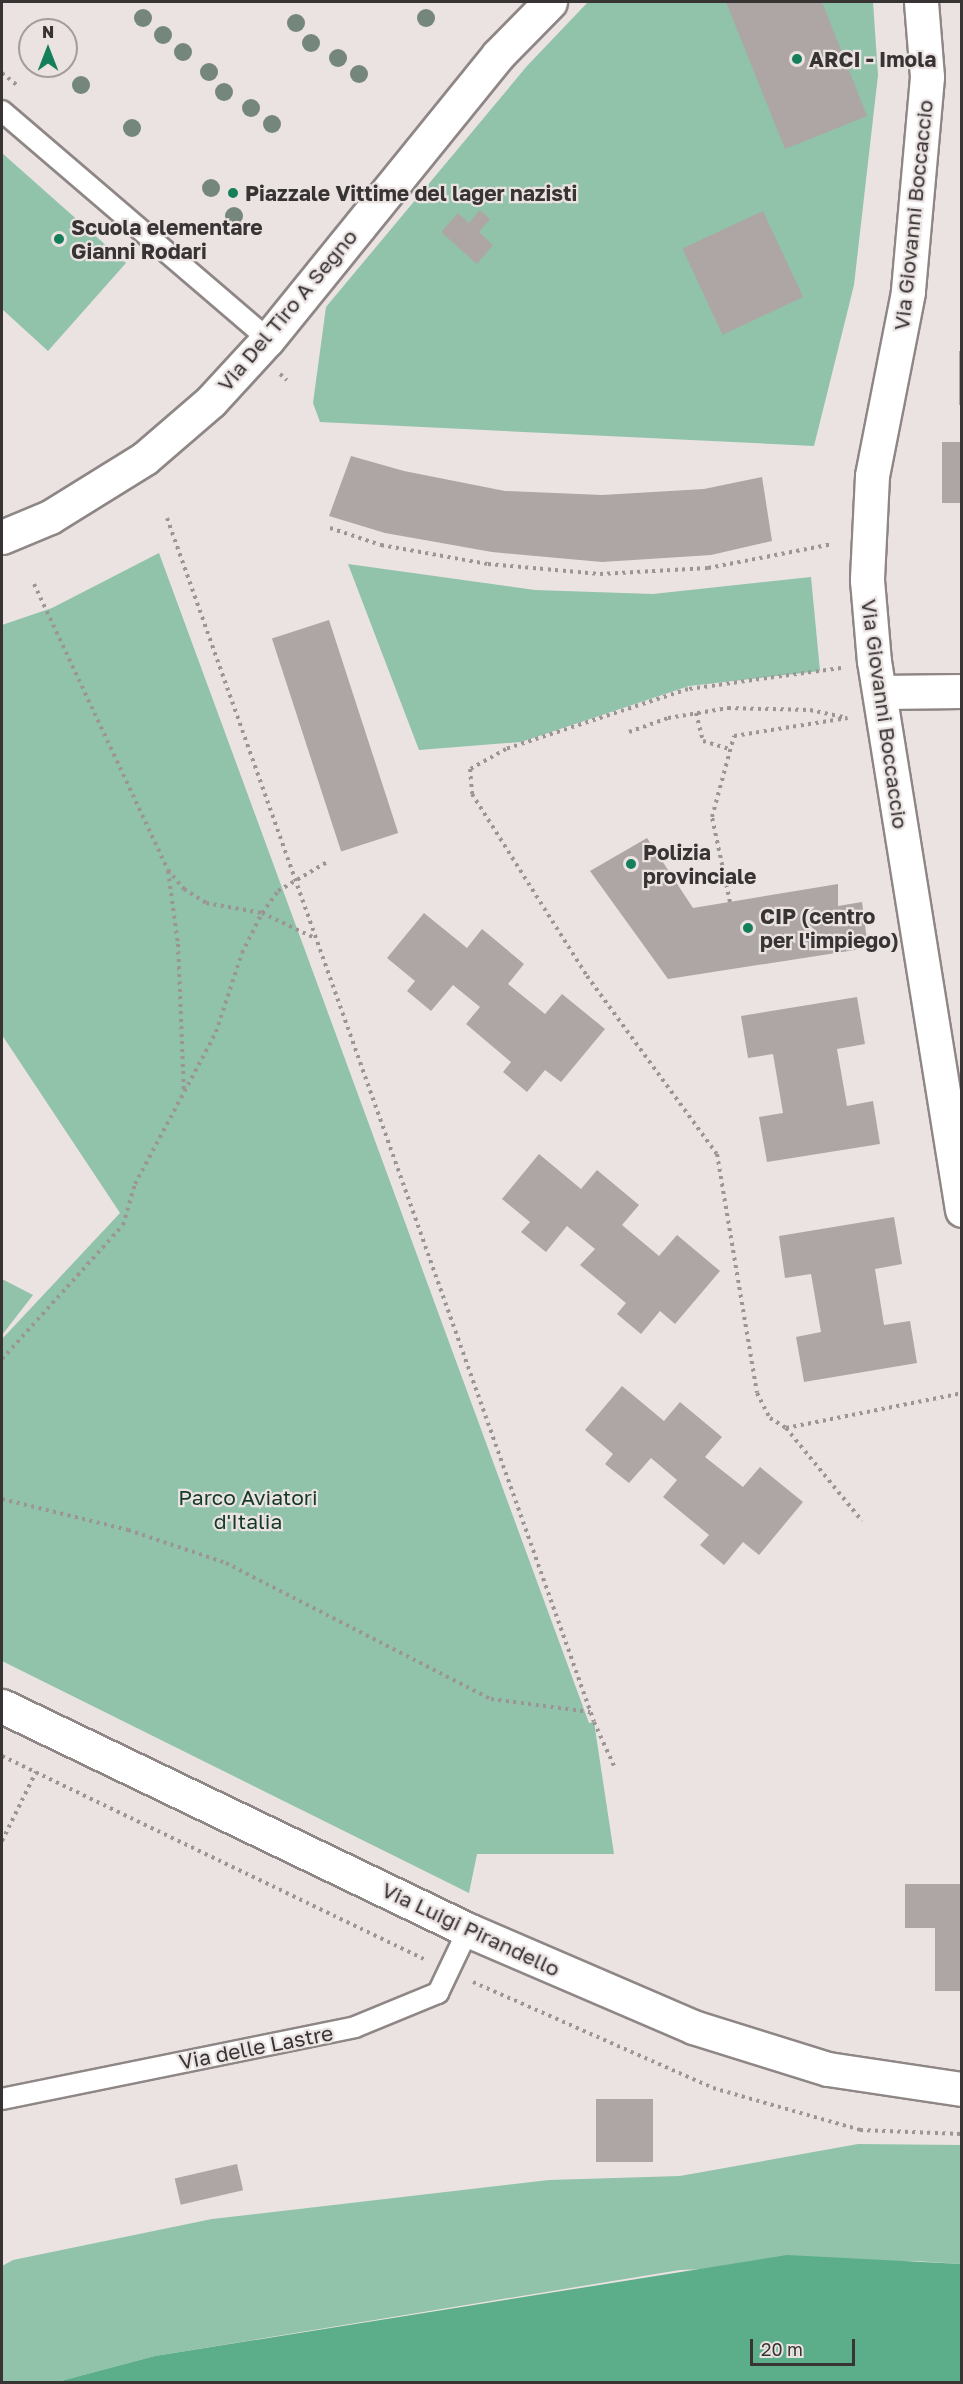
<!DOCTYPE html>
<style>
body{margin:0}
#map{position:relative;width:963px;height:2384px;overflow:hidden;background:#ebe2e2;font-family:"Golos Text",sans-serif}
div>[style]{position:absolute}
.green>*{inset:0;background:#90c3aa}
.water>*{inset:0;background:#5cad8a}
.building>*{inset:0;background:#aea5a5;transform-origin:0 0}
.path>*{height:4px;margin-top:-2px;transform-origin:0;background:repeating-linear-gradient(90deg,#9b9595 0 3px,transparent 0 7.5px)}
.roads{filter:drop-shadow(2px 0 #8f8686) drop-shadow(-2px 0 #8f8686) drop-shadow(0 2px #8f8686) drop-shadow(0 -2px #8f8686)}
.service>*{height:20px;margin:-10px;padding:0 10px;transform-origin:10px;border-radius:10px;background:#fff}
.minor>*{height:33px;margin:-16.5px;padding:0 16.5px;transform-origin:16.5px;border-radius:16.5px;background:#fff}
.tertiary>*{height:33px;margin:-16.5px;padding:0 16.5px;transform-origin:16.5px;border-radius:16.5px;background:#fff}
.trees>*{width:18px;height:18px;margin:-9px;border-radius:50%;background:#75867d}
.dots>*{width:16px;height:16px;translate:-50% -50%;box-sizing:border-box;border:3px solid #ebe2e2;border-radius:50%}
span{translate:-50% -50%;white-space:nowrap;text-align:center;line-height:1.15;-webkit-text-stroke:4.5px #ebe2e2;paint-order:stroke}
.poi-label{font-size:21px;color:#383434;font-weight:700}
.left{translate:0 -50%;text-align:left}
.street-label{font-size:21px;color:#383434}
.park-label{font-size:21px;color:#153a2a}
.frame{position:absolute;inset:0;border:3px solid #383434;pointer-events:none}
.north{position:absolute;left:18px;top:18px;width:60px;height:60px;box-sizing:border-box;background:#ebe2e2;border:2px solid #a39c9c;border-radius:50%;rotate:0deg;font-size:16px;font-weight:700;line-height:24px;text-align:center;color:#383434}
.north::after{content:'';display:block;margin:auto;width:21px;height:27px;background:#147f5a;clip-path:polygon(50% 0,100% 100%,50% 72%,0 100%)}
.scale{position:absolute;left:750px;top:2339px;width:105px;height:27px;box-sizing:border-box;border:3px solid #383434;border-top:0;padding-left:8px;font-size:18px;line-height:21px;white-space:nowrap;color:#383434;-webkit-text-stroke:4px #ebe2e2;paint-order:stroke}
</style>
<div id="map">
<div class="green">
<div style="clip-path:polygon(588px 2px,873px 2px,878px 75px,854px 285px,814px 446px,320px 422px,313px 403px,326px 307px,527px 66px)"></div>
<div style="clip-path:polygon(2px 153px,126px 263px,48px 351px,2px 309px)"></div>
<div style="clip-path:polygon(159px 553px,589px 1723px,594px 1722px,614px 1854px,477px 1854px,469px 1893px,2px 1661px,2px 1339px,120px 1213px,2px 1035px,2px 625px,52px 608px)"></div>
<div style="clip-path:polygon(348px 564px,535px 590px,653px 594px,811px 577px,820px 671px,689px 686px,521px 742px,419px 750px)"></div>
<div style="clip-path:polygon(2px 1279px,33px 1295px,2px 1335px)"></div>
<div style="clip-path:polygon(858px 2144px,961px 2145px,961px 2264px,915px 2261px,680px 2270px,155px 2356px,57px 2382px,2px 2382px,2px 2266px,13px 2260px,212px 2219px,549px 2180px,680px 2176px)"></div>
</div>
<div class="water">
<div style="clip-path:polygon(787px 2255px,961px 2264px,961px 2382px,57px 2382px,155px 2356px)"></div>
</div>
<div class="building">
<div style="clip-path:polygon(726px 2px,822px 2px,867px 116px,785px 149px)"></div>
<div style="clip-path:polygon(480px 210px,490px 219px,479px 232px,493px 245px,477px 264px,441px 232px,458px 213px,469px 223px)"></div>
<div style="left:763px;top:211px;width:95px;height:89px;rotate:65deg"></div>
<div style="left:959px;top:351px;width:3px;height:54px"></div>
<div style="left:942px;top:442px;width:20px;height:61px"></div>
<div style="clip-path:polygon(351px 456px,404px 471px,505px 491px,602px 495px,704px 489px,762px 477px,772px 541px,711px 555px,602px 562px,492px 552px,385px 533px,329px 516px)"></div>
<div style="left:329px;top:620px;width:224px;height:60px;rotate:72deg"></div>
<div style="clip-path:polygon(647px 838px,693px 908px,838px 884px,838px 906px,862px 902px,868px 948px,668px 979px,590px 871px)"></div>
<div style="clip-path:polygon(424px 913px,467px 948px,482px 929px,524px 964px,508px 984px,545px 1014px,562px 994px,605px 1029px,561px 1082px,545px 1070px,527px 1092px,503px 1072px,511px 1062px,466px 1024px,480px 1007px,453px 985px,431px 1011px,407px 991px,415px 981px,387px 958px)"></div>
<div style="clip-path:polygon(857px 997px,865px 1044px,837px 1049px,847px 1106px,873px 1101px,880px 1144px,767px 1162px,759px 1117px,783px 1113px,773px 1054px,748px 1058px,741px 1016px)"></div>
<div style="clip-path:polygon(539px 1154px,581px 1189px,597px 1170px,639px 1205px,622px 1225px,659px 1256px,677px 1235px,720px 1271px,675px 1324px,660px 1311px,641px 1334px,617px 1314px,626px 1303px,580px 1265px,595px 1249px,567px 1226px,546px 1252px,521px 1232px,530px 1222px,502px 1199px)"></div>
<div style="clip-path:polygon(894px 1217px,902px 1264px,875px 1269px,884px 1325px,910px 1321px,917px 1363px,804px 1382px,796px 1337px,821px 1332px,811px 1274px,785px 1278px,779px 1236px)"></div>
<div style="clip-path:polygon(622px 1386px,664px 1421px,680px 1402px,722px 1437px,705px 1457px,743px 1487px,760px 1467px,803px 1502px,759px 1555px,743px 1542px,724px 1565px,700px 1545px,709px 1535px,663px 1497px,677px 1480px,651px 1458px,629px 1483px,605px 1464px,613px 1454px,585px 1430px)"></div>
<div style="clip-path:polygon(905px 1884px,962px 1884px,962px 1991px,935px 1991px,935px 1928px,905px 1928px)"></div>
<div style="left:596px;top:2099px;width:57px;height:63px"></div>
<div style="left:237px;top:2164px;width:27px;height:64px;rotate:77deg"></div>
</div>
<div class="path">
<div style="left:2px;top:73px;width:21px;rotate:39deg"></div>
<div style="left:280px;top:374px;width:9px;rotate:41deg"></div>
<div style="left:167px;top:518px;width:1277px;rotate:70.47deg"></div>
<div style="left:594px;top:1722px;width:51px;rotate:65.5deg"></div>
<div style="left:330px;top:528px;width:54px;rotate:18.4deg"></div>
<div style="left:381px;top:545px;width:109px;rotate:10.1deg"></div>
<div style="left:488px;top:564px;width:112px;rotate:5.1deg"></div>
<div style="left:600px;top:574px;width:108px;rotate:-3.2deg"></div>
<div style="left:708px;top:568px;width:127px;rotate:-10.9deg"></div>
<div style="left:34px;top:584px;width:316px;rotate:64.9deg"></div>
<div style="left:168px;top:870px;width:25px;rotate:50deg"></div>
<div style="left:184px;top:889px;width:26px;rotate:32deg"></div>
<div style="left:206px;top:903px;width:57px;rotate:10.1deg"></div>
<div style="left:262px;top:913px;width:59px;rotate:25.3deg"></div>
<div style="left:841px;top:668px;width:154px;rotate:172.2deg"></div>
<div style="left:688px;top:689px;width:192px;rotate:161.8deg"></div>
<div style="left:506px;top:749px;width:41px;rotate:150.9deg"></div>
<div style="left:470px;top:769px;width:25px;rotate:85deg"></div>
<div style="left:472px;top:794px;width:215px;rotate:57.7deg"></div>
<div style="left:587px;top:976px;width:220px;rotate:53.9deg"></div>
<div style="left:717px;top:1154px;width:242px;rotate:80.5deg"></div>
<div style="left:757px;top:1393px;width:28px;rotate:63deg"></div>
<div style="left:770px;top:1418px;width:19px;rotate:32deg"></div>
<div style="left:786px;top:1428px;width:179px;rotate:-11.2deg"></div>
<div style="left:696px;top:713px;width:29px;rotate:76deg"></div>
<div style="left:703px;top:741px;width:28px;rotate:17deg"></div>
<div style="left:629px;top:732px;width:41px;rotate:-19.7deg"></div>
<div style="left:668px;top:718px;width:61px;rotate:-9.5deg"></div>
<div style="left:728px;top:708px;width:82px;rotate:1.4deg"></div>
<div style="left:810px;top:710px;width:35px;rotate:12deg"></div>
<div style="left:168px;top:871px;width:74px;rotate:82.2deg"></div>
<div style="left:178px;top:944px;width:147px;rotate:87.7deg"></div>
<div style="left:730px;top:902px;width:87px;rotate:-102deg"></div>
<div style="left:712px;top:817px;width:84px;rotate:-74.8deg"></div>
<div style="left:734px;top:736px;width:115px;rotate:-9deg"></div>
<div style="left:2px;top:1359px;width:181px;rotate:-47.9deg"></div>
<div style="left:123px;top:1225px;width:43px;rotate:-73.7deg"></div>
<div style="left:135px;top:1184px;width:172px;rotate:-61.9deg"></div>
<div style="left:216px;top:1032px;width:83px;rotate:-71.8deg"></div>
<div style="left:242px;top:953px;width:45px;rotate:-63.4deg"></div>
<div style="left:262px;top:913px;width:27px;rotate:-54deg"></div>
<div style="left:278px;top:891px;width:59px;rotate:-30.5deg"></div>
<div style="left:786px;top:1428px;width:120px;rotate:50.7deg"></div>
<div style="left:2px;top:1499px;width:130px;rotate:13.8deg"></div>
<div style="left:128px;top:1530px;width:103px;rotate:18.6deg"></div>
<div style="left:226px;top:1563px;width:298px;rotate:27.2deg"></div>
<div style="left:491px;top:1699px;width:100px;rotate:7.5deg"></div>
<div style="left:2px;top:1756px;width:470px;rotate:25.7deg"></div>
<div style="left:2px;top:1841px;width:77px;rotate:-63.8deg"></div>
<div style="left:473px;top:1982px;width:262px;rotate:23.8deg"></div>
<div style="left:713px;top:2088px;width:153px;rotate:15.9deg"></div>
<div style="left:860px;top:2130px;width:102px;rotate:2.2deg"></div>
</div>
<div class="roads">
<div class="service">
<div style="left:2px;top:111px;width:350px;rotate:40.6deg"></div>
<div style="left:2px;top:2099px;width:360px;rotate:-11.5deg"></div>
<div style="left:355px;top:2027px;width:90px;rotate:-22.3deg"></div>
<div style="left:438px;top:1993px;width:70px;rotate:-64.5deg"></div>
</div>
<div class="minor">
<div style="left:921px;top:2px;width:75px;rotate:85.4deg"></div>
<div style="left:927px;top:77px;width:216px;rotate:95.1deg"></div>
<div style="left:908px;top:292px;width:187px;rotate:101.1deg"></div>
<div style="left:872px;top:476px;width:104px;rotate:92.8deg"></div>
<div style="left:867px;top:580px;width:81px;rotate:85.1deg"></div>
<div style="left:874px;top:661px;width:556px;rotate:80.89deg"></div>
<div style="left:2px;top:537px;width:52px;rotate:-22.6deg"></div>
<div style="left:50px;top:517px;width:112px;rotate:-31.8deg"></div>
<div style="left:145px;top:458px;width:87px;rotate:-40.8deg"></div>
<div style="left:211px;top:401px;width:84px;rotate:-47.4deg"></div>
<div style="left:268px;top:339px;width:365px;rotate:-51deg"></div>
<div style="left:498px;top:55px;width:74px;rotate:-45.5deg"></div>
<div style="left:880px;top:692px;width:82px;rotate:-0.7deg"></div>
</div>
<div class="tertiary">
<div style="left:2px;top:1706px;width:517px;rotate:25.67deg"></div>
<div style="left:468px;top:1930px;width:245px;rotate:23.3deg"></div>
<div style="left:693px;top:2027px;width:141px;rotate:17.3deg"></div>
<div style="left:828px;top:2069px;width:135px;rotate:8.5deg"></div>
</div>
</div>
<div class="trees">
<div style="left:143px;top:18px"></div>
<div style="left:426px;top:18px"></div>
<div style="left:296px;top:23px"></div>
<div style="left:163px;top:35px"></div>
<div style="left:311px;top:43px"></div>
<div style="left:183px;top:52px"></div>
<div style="left:338px;top:58px"></div>
<div style="left:209px;top:72px"></div>
<div style="left:359px;top:74px"></div>
<div style="left:81px;top:85px"></div>
<div style="left:224px;top:92px"></div>
<div style="left:251px;top:108px"></div>
<div style="left:272px;top:124px"></div>
<div style="left:132px;top:128px"></div>
<div style="left:211px;top:188px"></div>
<div style="left:234px;top:216px"></div>
</div>
<div class="dots">
<div style="left:797px;top:59px;background:#147f5a"></div>
<div style="left:233px;top:193px;background:#147f5a"></div>
<div style="left:59px;top:239px;background:#147f5a"></div>
<div style="left:631px;top:864px;background:#147f5a"></div>
<div style="left:748px;top:928px;background:#147f5a"></div>
</div>
<div class="poi-label">
<span class="left" style="left:809px;top:59px">ARCI - Imola</span>
<span class="left" style="left:245px;top:193px">Piazzale Vittime del lager nazisti</span>
<span class="left" style="left:71px;top:239px">Scuola elementare<br>Gianni Rodari</span>
<span class="left" style="left:643px;top:864px">Polizia<br>provinciale</span>
<span class="left" style="left:760px;top:928px">CIP (centro<br>per l'impiego)</span>
</div>
<div class="street-label">
<span style="left:913px;top:215px;rotate:-84deg">Via Giovanni Boccaccio</span>
<span style="left:287px;top:310px;rotate:-50deg">Via Del Tiro A Segno</span>
<span style="left:885px;top:714px;rotate:82deg">Via Giovanni Boccaccio</span>
<span style="left:471px;top:1929px;rotate:25deg">Via Luigi Pirandello</span>
<span style="left:256px;top:2047px;rotate:-11deg">Via delle Lastre</span>
</div>
<div class="park-label">
<span style="left:248px;top:1509px">Parco Aviatori<br>d'Italia</span>
</div>
<div class="frame"></div>
<div class="north">N</div>
<div class="scale">20 m</div>
</div>
